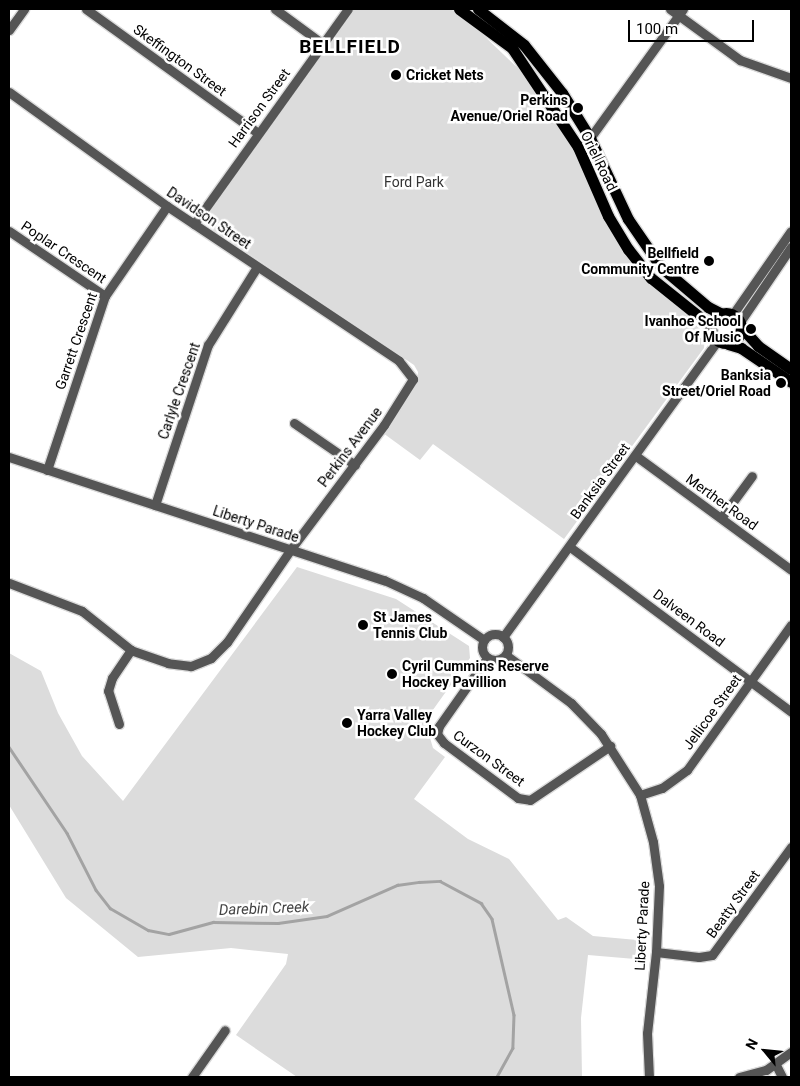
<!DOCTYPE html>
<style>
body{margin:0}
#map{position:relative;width:800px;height:1086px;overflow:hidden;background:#fff;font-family:Roboto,sans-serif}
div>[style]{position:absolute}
.green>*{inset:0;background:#dcdcdc}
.stream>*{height:2.5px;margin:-1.25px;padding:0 1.25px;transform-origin:1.25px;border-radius:1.25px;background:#a3a3a3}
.roads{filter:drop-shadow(1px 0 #dbdbdb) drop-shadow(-1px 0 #dbdbdb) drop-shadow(0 1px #dbdbdb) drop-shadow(0 -1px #dbdbdb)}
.minor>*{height:9px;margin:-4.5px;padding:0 4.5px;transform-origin:4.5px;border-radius:4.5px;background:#555}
.minor>.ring{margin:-4.5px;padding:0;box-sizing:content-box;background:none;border:9px solid #555;border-radius:50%}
.major>*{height:11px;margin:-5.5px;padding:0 5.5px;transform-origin:5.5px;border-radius:5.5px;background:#000}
.major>.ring{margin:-5.5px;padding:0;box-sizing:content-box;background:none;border:11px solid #000;border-radius:50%}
.dots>*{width:14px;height:14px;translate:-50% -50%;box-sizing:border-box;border:2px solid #fff;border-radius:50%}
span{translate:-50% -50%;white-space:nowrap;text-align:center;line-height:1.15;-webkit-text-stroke:5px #fff;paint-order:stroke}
.street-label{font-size:14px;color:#000}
.poi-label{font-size:14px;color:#000;font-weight:700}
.left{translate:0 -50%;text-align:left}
.right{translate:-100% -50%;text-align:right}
.park-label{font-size:14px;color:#333}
.water-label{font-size:15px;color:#444;font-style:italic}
.district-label{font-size:19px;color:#000;font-weight:700;letter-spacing:1px}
.frame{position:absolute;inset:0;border:10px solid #000;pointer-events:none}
.north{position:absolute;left:740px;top:1026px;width:50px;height:50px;-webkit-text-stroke:4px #fff;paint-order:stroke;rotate:298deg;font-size:14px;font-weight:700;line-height:20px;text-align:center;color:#000}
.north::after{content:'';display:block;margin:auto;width:18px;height:22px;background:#000;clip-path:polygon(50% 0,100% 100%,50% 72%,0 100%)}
.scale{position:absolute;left:628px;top:20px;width:126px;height:22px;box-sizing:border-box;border:2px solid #000;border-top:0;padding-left:6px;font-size:15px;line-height:18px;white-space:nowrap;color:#000;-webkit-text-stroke:4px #fff;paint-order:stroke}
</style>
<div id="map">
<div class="green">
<div style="clip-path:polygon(351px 9px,451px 9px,477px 29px,528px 78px,569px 141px,602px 207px,674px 303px,705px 334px,704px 348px,564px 539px,433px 444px,420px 460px,383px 433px,417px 384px,418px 372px,414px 365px,206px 225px,205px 212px)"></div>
<div style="clip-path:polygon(297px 567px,396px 599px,469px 646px,470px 658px,425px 721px,433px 748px,445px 757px,414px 799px,468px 839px,509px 859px,558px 920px,566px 917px,593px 936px,637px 940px,635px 959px,588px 955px,581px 1018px,582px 1077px,297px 1077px,236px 1035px,286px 964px,288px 954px,231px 948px,138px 957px,66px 898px,9px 805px,9px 653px,41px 671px,58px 713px,82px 756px,123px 801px)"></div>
</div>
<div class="stream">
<div style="left:9px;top:747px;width:104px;rotate:56deg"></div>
<div style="left:67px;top:833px;width:64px;rotate:63deg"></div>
<div style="left:96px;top:890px;width:23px;rotate:52deg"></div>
<div style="left:110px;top:908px;width:44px;rotate:30.1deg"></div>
<div style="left:148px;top:930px;width:21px;rotate:11deg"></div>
<div style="left:169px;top:934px;width:46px;rotate:-15.3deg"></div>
<div style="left:213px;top:922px;width:65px;rotate:0.9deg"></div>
<div style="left:278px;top:923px;width:49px;rotate:-8.1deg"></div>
<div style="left:327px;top:916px;width:77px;rotate:-23.9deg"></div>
<div style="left:397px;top:885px;width:22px;rotate:-8deg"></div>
<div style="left:419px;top:882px;width:21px;rotate:-3deg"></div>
<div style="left:440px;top:881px;width:47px;rotate:28.2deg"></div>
<div style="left:481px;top:903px;width:19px;rotate:55deg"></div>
<div style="left:492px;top:919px;width:98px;rotate:77.1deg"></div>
<div style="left:514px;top:1015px;width:33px;rotate:92deg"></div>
<div style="left:513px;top:1048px;width:33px;rotate:119deg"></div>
</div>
<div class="roads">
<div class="minor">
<div style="left:86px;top:9px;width:212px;rotate:35.8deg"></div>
<div style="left:275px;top:9px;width:59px;rotate:36.1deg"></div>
<div style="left:670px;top:9px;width:87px;rotate:36.1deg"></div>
<div style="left:740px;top:60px;width:54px;rotate:19.4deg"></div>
<div style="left:9px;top:30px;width:26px;rotate:-54deg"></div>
<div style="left:9px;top:92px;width:195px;rotate:35.8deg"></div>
<div style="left:167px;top:206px;width:279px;rotate:33.7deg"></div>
<div style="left:399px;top:361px;width:23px;rotate:52deg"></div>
<div style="left:413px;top:379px;width:54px;rotate:122.2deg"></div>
<div style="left:384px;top:425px;width:155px;rotate:126.9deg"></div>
<div style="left:291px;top:549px;width:113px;rotate:124.5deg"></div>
<div style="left:227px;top:642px;width:23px;rotate:135deg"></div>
<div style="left:211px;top:658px;width:22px;rotate:158deg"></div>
<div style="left:191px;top:666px;width:23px;rotate:-173deg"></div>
<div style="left:168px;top:663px;width:39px;rotate:-161deg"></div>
<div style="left:131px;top:650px;width:63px;rotate:-141.5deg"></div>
<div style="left:82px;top:611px;width:78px;rotate:-159deg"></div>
<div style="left:578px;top:147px;width:15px;rotate:-37deg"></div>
<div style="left:590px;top:138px;width:159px;rotate:-54.2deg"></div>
<div style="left:194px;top:224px;width:264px;rotate:-54.4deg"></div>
<div style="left:9px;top:231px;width:116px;rotate:34.1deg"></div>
<div style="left:733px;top:314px;width:101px;rotate:-55.1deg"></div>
<div style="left:740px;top:322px;width:91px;rotate:-55.8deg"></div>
<div style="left:294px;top:423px;width:74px;rotate:34.5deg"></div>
<div style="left:636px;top:456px;width:192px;rotate:36.3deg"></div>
<div style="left:9px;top:457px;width:395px;rotate:18.2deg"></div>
<div style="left:384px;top:580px;width:43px;rotate:24.8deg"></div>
<div style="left:423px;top:598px;width:74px;rotate:34.5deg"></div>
<div style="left:47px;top:470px;width:183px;rotate:-71.6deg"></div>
<div style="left:105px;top:296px;width:109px;rotate:-55.4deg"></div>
<div style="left:155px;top:505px;width:169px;rotate:-71.7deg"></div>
<div style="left:208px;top:345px;width:92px;rotate:-57.9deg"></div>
<div style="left:721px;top:518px;width:52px;rotate:-53.6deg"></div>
<div style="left:570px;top:547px;width:276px;rotate:36.7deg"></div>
<div class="ring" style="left:482px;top:634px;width:17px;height:17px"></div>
<div style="left:503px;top:637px;width:365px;rotate:-54.1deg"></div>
<div style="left:506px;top:655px;width:81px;rotate:36.4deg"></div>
<div style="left:571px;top:703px;width:43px;rotate:45.9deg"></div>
<div style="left:601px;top:734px;width:72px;rotate:57.4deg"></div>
<div style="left:640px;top:795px;width:49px;rotate:74.5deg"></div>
<div style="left:653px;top:842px;width:44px;rotate:82.2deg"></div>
<div style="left:659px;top:886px;width:66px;rotate:92.6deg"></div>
<div style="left:656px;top:952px;width:81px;rotate:96.3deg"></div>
<div style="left:647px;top:1033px;width:44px;rotate:87.4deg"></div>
<div style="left:487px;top:658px;width:83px;rotate:125.2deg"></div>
<div style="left:439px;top:726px;width:8px;rotate:104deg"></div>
<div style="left:437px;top:734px;width:11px;rotate:52deg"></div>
<div style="left:444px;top:743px;width:92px;rotate:36.6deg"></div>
<div style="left:518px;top:798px;width:12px;rotate:9deg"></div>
<div style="left:530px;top:800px;width:97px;rotate:-34deg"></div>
<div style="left:119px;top:724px;width:35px;rotate:-108deg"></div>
<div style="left:108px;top:691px;width:14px;rotate:-73deg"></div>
<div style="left:112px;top:678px;width:34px;rotate:-56deg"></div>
<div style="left:640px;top:795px;width:23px;rotate:-18deg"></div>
<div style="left:662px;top:788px;width:31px;rotate:-36deg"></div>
<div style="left:687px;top:770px;width:178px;rotate:-54.4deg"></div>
<div style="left:656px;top:952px;width:43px;rotate:6.6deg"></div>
<div style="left:699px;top:957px;width:13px;rotate:-9deg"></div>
<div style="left:712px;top:955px;width:134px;rotate:-53.8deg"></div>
<div style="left:776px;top:1065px;width:13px;rotate:63deg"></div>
<div style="left:192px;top:1077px;width:57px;rotate:-54.9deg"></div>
<div style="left:739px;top:1077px;width:28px;rotate:-15deg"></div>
<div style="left:766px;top:1070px;width:31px;rotate:-36deg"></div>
</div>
<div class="major">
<div style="left:459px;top:9px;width:66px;rotate:36.3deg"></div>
<div style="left:512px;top:48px;width:119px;rotate:56.3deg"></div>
<div style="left:578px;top:147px;width:75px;rotate:66.5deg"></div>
<div style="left:608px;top:216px;width:39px;rotate:59deg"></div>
<div style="left:628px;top:249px;width:37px;rotate:52deg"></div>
<div style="left:651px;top:278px;width:77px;rotate:38.7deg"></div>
<div style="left:478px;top:9px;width:58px;rotate:38deg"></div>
<div style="left:524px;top:45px;width:61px;rotate:51.6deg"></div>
<div style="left:562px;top:93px;width:53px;rotate:58.1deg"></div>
<div style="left:590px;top:138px;width:89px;rotate:64.9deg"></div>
<div style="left:628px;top:219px;width:58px;rotate:55.5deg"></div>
<div style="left:661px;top:267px;width:62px;rotate:40.4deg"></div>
<div style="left:708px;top:307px;width:16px;rotate:27deg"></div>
<div class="ring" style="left:711px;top:313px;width:19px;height:19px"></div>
<div style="left:742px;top:328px;width:24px;rotate:48deg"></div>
<div style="left:758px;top:346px;width:40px;rotate:34.9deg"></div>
<div style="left:728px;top:344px;width:14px;rotate:17deg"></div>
<div style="left:741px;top:348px;width:60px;rotate:34.2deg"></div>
</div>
</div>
<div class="dots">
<div style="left:396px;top:75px;background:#000"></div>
<div style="left:578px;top:108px;background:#000"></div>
<div style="left:709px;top:261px;background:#000"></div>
<div style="left:751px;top:329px;background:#000"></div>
<div style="left:781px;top:383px;background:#000"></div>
<div style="left:363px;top:625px;background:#000"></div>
<div style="left:392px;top:674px;background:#000"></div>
<div style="left:347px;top:723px;background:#000"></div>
</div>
<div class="street-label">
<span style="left:180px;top:60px;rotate:36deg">Skeffington Street</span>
<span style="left:259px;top:108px;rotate:-54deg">Harrison Street</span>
<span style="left:599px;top:161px;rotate:64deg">Oriel Road</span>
<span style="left:209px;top:218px;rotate:34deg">Davidson Street</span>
<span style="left:64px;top:252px;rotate:34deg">Poplar Crescent</span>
<span style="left:76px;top:341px;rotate:-71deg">Garrett Crescent</span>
<span style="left:179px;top:391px;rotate:-71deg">Carlyle Crescent</span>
<span style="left:350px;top:447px;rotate:-53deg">Perkins Avenue</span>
<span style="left:600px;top:481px;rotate:-54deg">Banksia Street</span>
<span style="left:722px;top:502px;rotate:36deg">Merther Road</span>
<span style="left:256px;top:524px;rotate:18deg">Liberty Parade</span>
<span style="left:689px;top:618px;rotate:37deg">Dalveen Road</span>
<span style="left:712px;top:712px;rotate:-54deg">Jellicoe Street</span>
<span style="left:489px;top:758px;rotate:36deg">Curzon Street</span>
<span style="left:733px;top:904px;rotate:-54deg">Beatty Street</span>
<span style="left:642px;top:926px;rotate:-87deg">Liberty Parade</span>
</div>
<div class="poi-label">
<span class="left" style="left:406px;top:75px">Cricket Nets</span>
<span class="right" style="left:568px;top:108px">Perkins<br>Avenue/Oriel Road</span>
<span class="right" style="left:699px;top:261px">Bellfield<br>Community Centre</span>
<span class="right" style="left:741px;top:329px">Ivanhoe School<br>Of Music</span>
<span class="right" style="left:771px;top:383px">Banksia<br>Street/Oriel Road</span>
<span class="left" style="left:373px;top:625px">St James<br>Tennis Club</span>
<span class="left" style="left:402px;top:674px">Cyril Cummins Reserve<br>Hockey Pavillion</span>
<span class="left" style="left:357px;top:723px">Yarra Valley<br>Hockey Club</span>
</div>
<div class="park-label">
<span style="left:414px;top:182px">Ford Park</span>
</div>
<div class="water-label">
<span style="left:264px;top:909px;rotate:-2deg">Darebin Creek</span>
</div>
<div class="district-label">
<span style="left:350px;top:47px">BELLFIELD</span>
</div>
<div class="frame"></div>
<div class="north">N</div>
<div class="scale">100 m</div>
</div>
